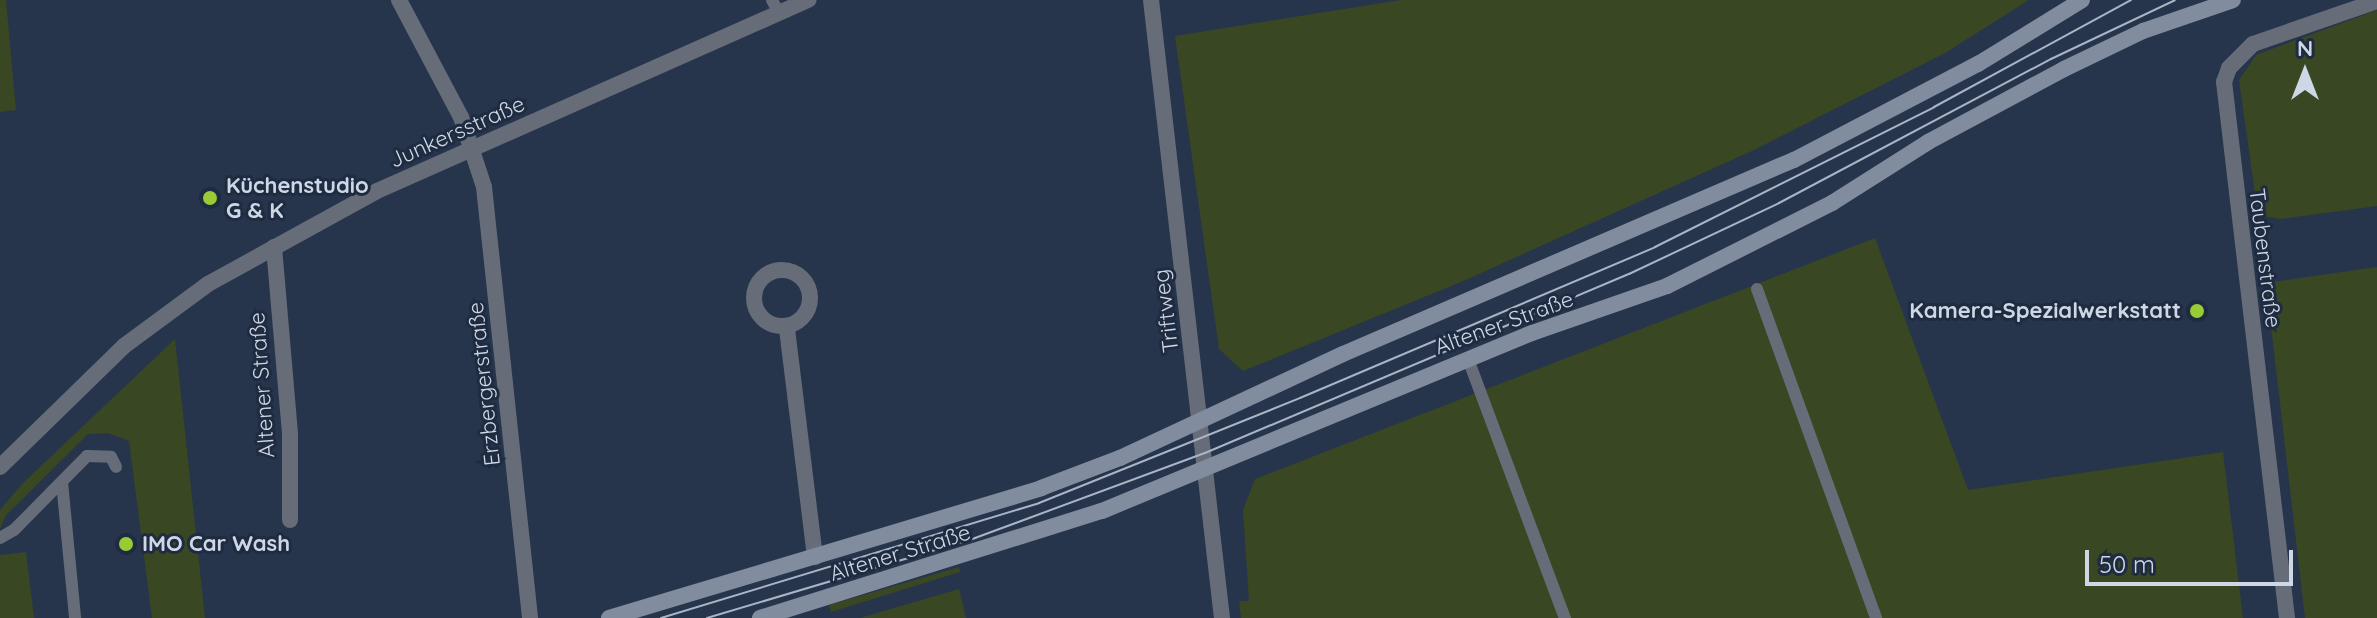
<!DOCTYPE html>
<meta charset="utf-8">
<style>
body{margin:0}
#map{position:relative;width:2377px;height:618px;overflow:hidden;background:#27354c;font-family:Quicksand,sans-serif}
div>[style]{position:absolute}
.green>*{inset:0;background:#394723}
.service>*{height:12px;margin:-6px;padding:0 6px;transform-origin:6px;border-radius:6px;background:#666d79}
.minor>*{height:16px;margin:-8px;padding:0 8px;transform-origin:8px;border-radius:8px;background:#666d79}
.minor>.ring{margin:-8px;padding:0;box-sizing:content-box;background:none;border:16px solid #666d79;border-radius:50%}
.tertiary>*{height:16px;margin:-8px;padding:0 8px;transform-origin:8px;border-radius:8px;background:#666d79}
.secondary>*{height:16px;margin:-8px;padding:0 8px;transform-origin:8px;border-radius:8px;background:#818d9f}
.tram>*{height:2px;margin:-1px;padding:0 1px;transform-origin:1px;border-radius:1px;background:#aab4c4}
.dots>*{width:22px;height:22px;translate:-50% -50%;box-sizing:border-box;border:4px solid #1e2b41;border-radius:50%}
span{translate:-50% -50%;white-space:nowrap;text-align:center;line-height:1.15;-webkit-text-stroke:6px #1e2b41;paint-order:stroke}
.street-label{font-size:22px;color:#ced7e5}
.poi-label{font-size:22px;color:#ced7e5;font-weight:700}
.left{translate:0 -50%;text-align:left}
.right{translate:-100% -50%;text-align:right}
.north{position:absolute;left:2265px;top:32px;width:80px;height:80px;-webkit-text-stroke:6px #1e2b41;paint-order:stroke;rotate:0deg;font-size:22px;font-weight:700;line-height:32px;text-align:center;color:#ced7e5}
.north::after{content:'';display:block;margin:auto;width:28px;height:36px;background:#ced7e5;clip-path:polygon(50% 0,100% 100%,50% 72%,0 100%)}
.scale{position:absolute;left:2085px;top:550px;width:208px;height:36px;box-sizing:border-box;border:4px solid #ced7e5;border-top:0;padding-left:10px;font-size:24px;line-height:28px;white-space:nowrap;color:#ced7e5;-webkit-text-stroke:6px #1e2b41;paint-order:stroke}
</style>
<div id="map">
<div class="green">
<div style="clip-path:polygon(0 0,6px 0,16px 110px,0 112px)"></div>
<div style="clip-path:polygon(1401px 0,2029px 0,1945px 53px,1754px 150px,1461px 282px,1243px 371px,1219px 349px,1175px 36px)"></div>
<div style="clip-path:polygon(2377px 10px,2377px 206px,2280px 219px,2258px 215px,2239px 80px,2256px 55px)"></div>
<div style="clip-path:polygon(1875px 238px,1968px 490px,2223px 452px,2243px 618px,1241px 618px,1239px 601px,1249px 601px,1243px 510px,1255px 479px)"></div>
<div style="clip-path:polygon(2377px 267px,2377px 618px,2305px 618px,2266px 283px)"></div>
<div style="clip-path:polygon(175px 339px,205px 618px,152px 618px,129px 441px,108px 433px,88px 434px,6px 515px,0 529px,0 510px,22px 484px)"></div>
<div style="clip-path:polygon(26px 552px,34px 618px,0 618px,0 555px)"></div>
<div style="clip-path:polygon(959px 567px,960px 572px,831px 612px,829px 605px)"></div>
<div style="clip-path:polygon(959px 589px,966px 618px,860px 618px)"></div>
</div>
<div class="service">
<div style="left:772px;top:0;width:15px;rotate:62deg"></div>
<div style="left:1757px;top:289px;width:350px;rotate:70.1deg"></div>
<div style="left:1468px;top:359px;width:277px;rotate:69.5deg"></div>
<div style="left:62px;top:482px;width:137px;rotate:84.5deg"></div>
<div style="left:0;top:538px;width:16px;rotate:-30deg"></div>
<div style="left:14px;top:530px;width:104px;rotate:-45.4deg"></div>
<div style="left:87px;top:456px;width:24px;rotate:2deg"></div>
<div style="left:111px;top:457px;width:11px;rotate:63deg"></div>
</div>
<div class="minor">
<div style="left:399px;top:0;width:132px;rotate:62.1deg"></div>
<div style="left:461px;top:117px;width:74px;rotate:71.8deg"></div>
<div style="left:484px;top:187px;width:433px;rotate:83.9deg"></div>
<div style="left:1151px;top:0;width:622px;rotate:83.45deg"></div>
<div style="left:274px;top:247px;width:189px;rotate:85.1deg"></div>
<div style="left:290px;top:435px;width:85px;rotate:90deg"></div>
<div class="ring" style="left:754px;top:270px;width:40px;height:40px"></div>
<div style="left:787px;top:329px;width:230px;rotate:83deg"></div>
<div style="left:2287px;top:618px;width:540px;rotate:-96.7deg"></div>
<div style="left:2224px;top:82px;width:15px;rotate:-70deg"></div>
<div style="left:2229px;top:68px;width:34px;rotate:-45deg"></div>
<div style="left:2253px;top:44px;width:131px;rotate:-19.1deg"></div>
</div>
<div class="tertiary">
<div style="left:0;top:467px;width:173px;rotate:-44.3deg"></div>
<div style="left:124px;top:346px;width:104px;rotate:-36.4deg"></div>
<div style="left:208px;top:284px;width:193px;rotate:-28.8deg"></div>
<div style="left:377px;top:191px;width:472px;rotate:-23.9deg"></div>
</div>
<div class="secondary">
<div style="left:609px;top:618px;width:451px;rotate:-16.7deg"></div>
<div style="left:1041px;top:488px;width:85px;rotate:-20.8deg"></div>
<div style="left:1120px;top:458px;width:246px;rotate:-25deg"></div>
<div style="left:1343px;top:354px;width:491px;rotate:-23.3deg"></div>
<div style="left:1794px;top:160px;width:208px;rotate:-27.6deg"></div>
<div style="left:1978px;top:64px;width:122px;rotate:-31.6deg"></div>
<div style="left:760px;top:618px;width:358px;rotate:-17.4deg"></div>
<div style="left:1102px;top:511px;width:465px;rotate:-22.5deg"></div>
<div style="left:1532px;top:333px;width:143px;rotate:-19.2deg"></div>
<div style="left:1667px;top:286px;width:185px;rotate:-26.7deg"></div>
<div style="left:1832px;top:203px;width:114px;rotate:-32.4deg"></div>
<div style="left:1928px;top:142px;width:154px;rotate:-28.2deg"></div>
<div style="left:2064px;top:69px;width:88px;rotate:-25.7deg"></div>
<div style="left:2143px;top:31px;width:95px;rotate:-19deg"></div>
</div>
<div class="tram">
<div style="left:661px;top:618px;width:395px;rotate:-16.9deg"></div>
<div style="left:1039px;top:503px;width:281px;rotate:-21.9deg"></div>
<div style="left:1300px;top:398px;width:386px;rotate:-23deg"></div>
<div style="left:1655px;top:247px;width:312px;rotate:-26.6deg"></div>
<div style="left:1934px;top:107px;width:224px;rotate:-28.5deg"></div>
<div style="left:707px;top:618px;width:280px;rotate:-16.6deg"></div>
<div style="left:975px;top:538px;width:245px;rotate:-20.3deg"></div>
<div style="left:1205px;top:453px;width:460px;rotate:-22.9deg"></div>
<div style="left:1629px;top:274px;width:166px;rotate:-25.3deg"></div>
<div style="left:1779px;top:203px;width:308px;rotate:-27.9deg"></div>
<div style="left:2051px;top:59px;width:137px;rotate:-25.4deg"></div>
</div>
<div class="dots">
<div style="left:210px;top:198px;background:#99cb35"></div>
<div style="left:2197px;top:311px;background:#99cb35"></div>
<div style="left:126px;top:544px;background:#99cb35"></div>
</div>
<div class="street-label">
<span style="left:457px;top:132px;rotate:-24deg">Junkersstraße</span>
<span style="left:2265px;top:258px;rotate:83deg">Taubenstraße</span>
<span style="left:1166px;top:311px;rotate:-97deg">Triftweg</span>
<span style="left:1504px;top:323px;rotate:-20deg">Altener Straße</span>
<span style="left:484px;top:384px;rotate:-96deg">Erzbergerstraße</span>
<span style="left:262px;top:385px;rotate:-94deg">Altener Straße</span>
<span style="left:900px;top:553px;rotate:-17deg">Altener Straße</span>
</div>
<div class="poi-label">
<span class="left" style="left:226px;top:198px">Küchenstudio<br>G &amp; K</span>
<span class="right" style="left:2181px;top:311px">Kamera-Spezialwerkstatt</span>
<span class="left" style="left:142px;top:544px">IMO Car Wash</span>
</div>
<div class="north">N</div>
<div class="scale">50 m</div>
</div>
